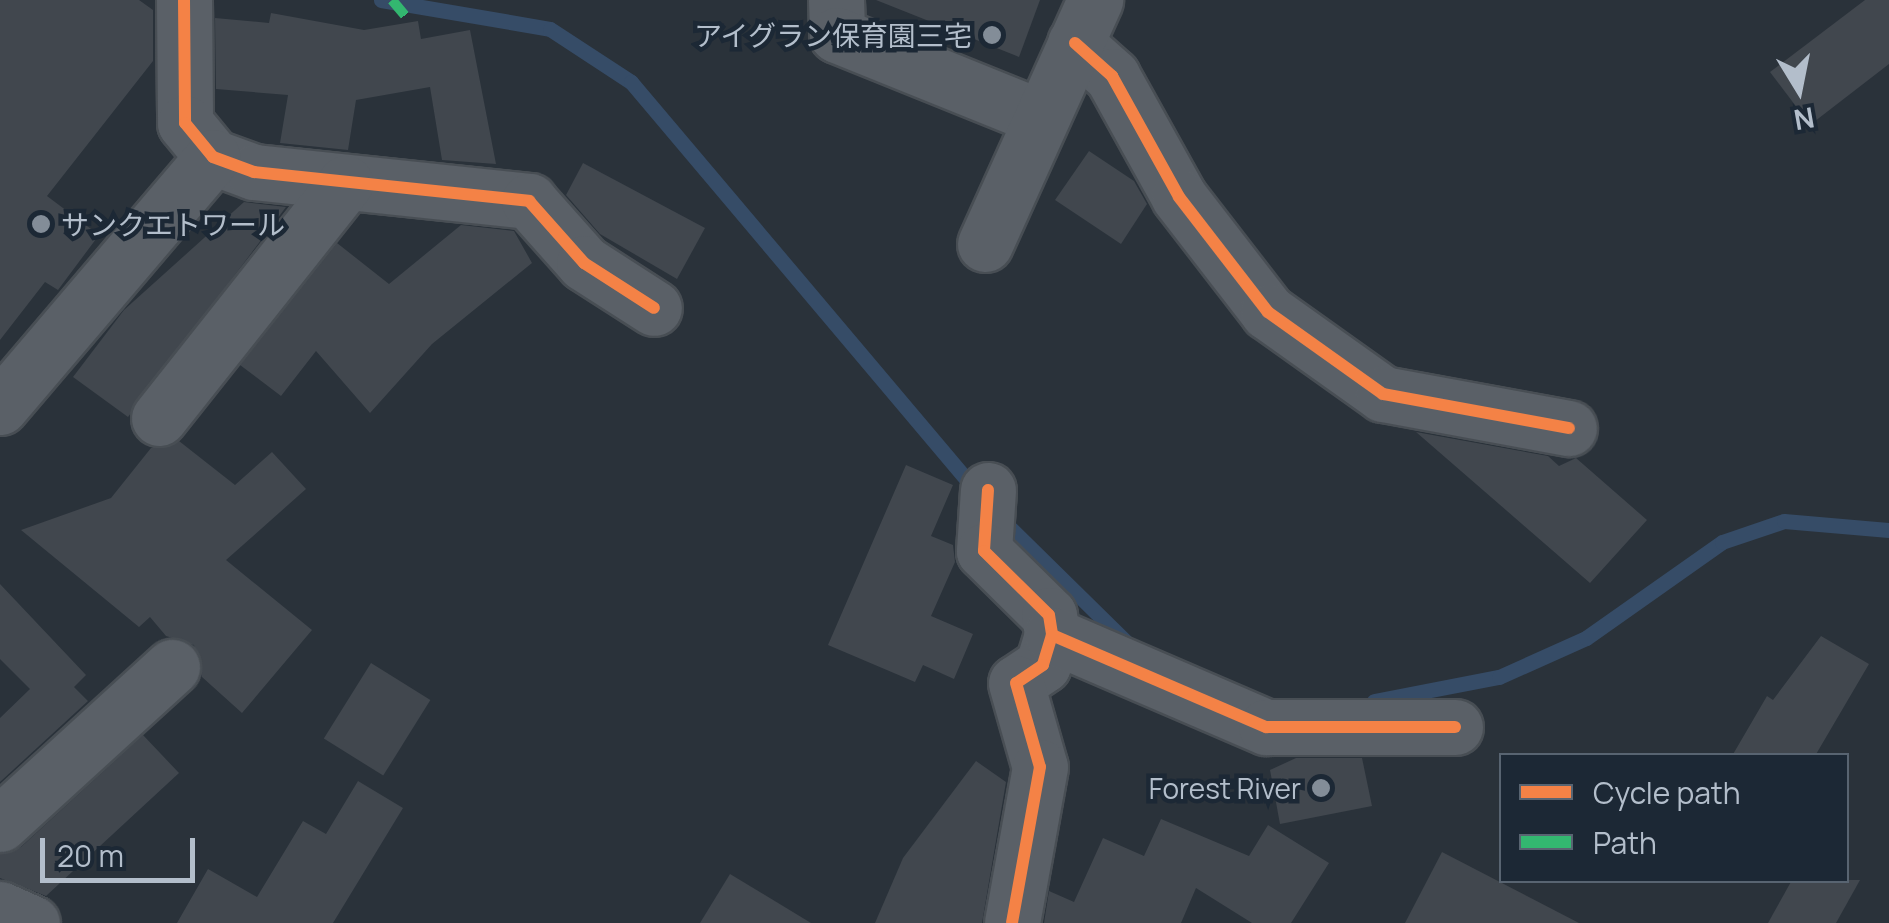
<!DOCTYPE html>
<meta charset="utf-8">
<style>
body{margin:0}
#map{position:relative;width:1889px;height:923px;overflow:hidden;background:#2a323a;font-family:Manrope,"Noto Sans JP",sans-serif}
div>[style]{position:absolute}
.stream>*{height:15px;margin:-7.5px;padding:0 7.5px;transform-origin:7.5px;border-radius:7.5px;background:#364c67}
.building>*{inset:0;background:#41474e;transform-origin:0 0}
.roads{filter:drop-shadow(2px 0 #484e54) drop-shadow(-2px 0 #484e54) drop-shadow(0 2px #484e54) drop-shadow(0 -2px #484e54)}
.minor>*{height:55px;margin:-27.5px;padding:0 27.5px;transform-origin:27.5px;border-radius:27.5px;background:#5a6067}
.quiet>*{height:10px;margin-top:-5px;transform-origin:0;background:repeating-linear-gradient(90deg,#33b770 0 20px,transparent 0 30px)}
.cycleway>*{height:12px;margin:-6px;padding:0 6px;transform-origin:6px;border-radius:6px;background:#f48246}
.dots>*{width:28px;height:28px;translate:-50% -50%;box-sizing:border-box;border:5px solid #1c2835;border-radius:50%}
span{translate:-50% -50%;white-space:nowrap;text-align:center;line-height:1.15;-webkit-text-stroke:9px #1c2835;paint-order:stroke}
.poi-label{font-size:28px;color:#b3becb}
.right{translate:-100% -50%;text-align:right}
.left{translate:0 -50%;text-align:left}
.legend{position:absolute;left:1499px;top:753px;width:350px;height:130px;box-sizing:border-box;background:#1c2835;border:2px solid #586471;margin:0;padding:12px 18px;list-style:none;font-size:30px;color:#b3becb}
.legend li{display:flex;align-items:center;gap:20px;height:50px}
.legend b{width:50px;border:2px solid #586471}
.north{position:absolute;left:1749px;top:40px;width:100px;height:100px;-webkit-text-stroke:8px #1c2835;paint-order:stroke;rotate:170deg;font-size:28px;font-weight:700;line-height:40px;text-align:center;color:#b3becb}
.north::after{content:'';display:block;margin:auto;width:35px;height:45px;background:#b3becb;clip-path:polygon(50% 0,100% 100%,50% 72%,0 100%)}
.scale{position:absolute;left:40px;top:838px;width:155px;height:45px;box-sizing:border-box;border:5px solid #b3becb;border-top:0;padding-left:12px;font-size:30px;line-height:35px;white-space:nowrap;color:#b3becb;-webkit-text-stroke:8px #1c2835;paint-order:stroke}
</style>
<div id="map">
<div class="stream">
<div style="left:381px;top:0;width:171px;rotate:9.7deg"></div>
<div style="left:550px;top:29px;width:97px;rotate:33.2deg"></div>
<div style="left:631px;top:82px;width:538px;rotate:49.83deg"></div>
<div style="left:999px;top:517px;width:177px;rotate:44.5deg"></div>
<div style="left:1374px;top:701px;width:127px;rotate:-10.9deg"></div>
<div style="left:1499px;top:677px;width:95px;rotate:-24.1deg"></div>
<div style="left:1586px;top:638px;width:166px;rotate:-35.2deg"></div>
<div style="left:1722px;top:542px;width:65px;rotate:-18.7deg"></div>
<div style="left:1784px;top:521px;width:105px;rotate:4.9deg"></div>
</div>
<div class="building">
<div style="clip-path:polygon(0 0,139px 0,153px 10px,153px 61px,47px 196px,99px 235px,58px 290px,45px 282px,0 340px)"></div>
<div style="clip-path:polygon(876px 0,1040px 0,1019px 57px)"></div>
<div style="clip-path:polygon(1865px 0,1889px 0,1889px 64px,1810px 125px,1770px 72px)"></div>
<div style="clip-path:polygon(271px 13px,364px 30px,418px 21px,421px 39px,470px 30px,496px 164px,442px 160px,430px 87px,356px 100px,348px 150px,280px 143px,288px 95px,216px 89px,215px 18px,269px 23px)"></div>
<div style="clip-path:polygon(1089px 151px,1134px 181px,1147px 204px,1121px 244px,1055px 200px)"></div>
<div style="clip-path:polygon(583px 163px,705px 228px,677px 279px,600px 234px,566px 195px)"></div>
<div style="clip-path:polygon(244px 202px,286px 207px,128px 417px,73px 377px,124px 310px)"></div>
<div style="clip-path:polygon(461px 225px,514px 231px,532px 263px,432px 344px,370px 413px,316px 351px,281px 396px,240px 365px,337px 243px,389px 284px)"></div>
<div style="clip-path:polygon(1416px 432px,1548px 456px,1559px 466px,1576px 458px,1647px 520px,1590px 583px)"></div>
<div style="clip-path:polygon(179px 441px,235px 485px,272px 452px,306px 489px,226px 560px,312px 630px,242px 713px,202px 677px,194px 645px,166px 636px,150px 617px,139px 627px,21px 530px,111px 498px,151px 448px)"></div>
<div style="clip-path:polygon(906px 465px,953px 485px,931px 536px,953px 545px,955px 562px,931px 616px,973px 634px,954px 679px,923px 665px,915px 682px,828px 645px)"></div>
<div style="clip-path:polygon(0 584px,86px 675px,74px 687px,88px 701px,0 782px,0 718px,30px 689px,0 659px)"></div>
<div style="clip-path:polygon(1821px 636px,1869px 664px,1815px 756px,1732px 756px,1767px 696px,1773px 700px)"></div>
<div style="left:371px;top:663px;width:70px;height:89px;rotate:32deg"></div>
<div style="clip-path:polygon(143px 735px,179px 773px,46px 896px,0 878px,0 854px,21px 847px)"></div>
<div style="clip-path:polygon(1296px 758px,1362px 758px,1372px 806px,1280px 824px,1270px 770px)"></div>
<div style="clip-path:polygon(976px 761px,1006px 782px,982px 923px,875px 923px,903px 858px)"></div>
<div style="clip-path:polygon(358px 781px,403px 808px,333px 923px,177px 923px,208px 869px,257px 897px,303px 821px,326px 834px)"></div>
<div style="clip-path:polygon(1161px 819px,1249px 856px,1268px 825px,1329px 863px,1291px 923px,1252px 923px,1196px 888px,1181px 923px,1044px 923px,1049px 891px,1074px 902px,1103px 838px,1144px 856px)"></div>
<div style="clip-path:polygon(1442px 852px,1579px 923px,1405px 923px)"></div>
<div style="clip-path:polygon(730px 874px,811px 923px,700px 923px)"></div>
<div style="clip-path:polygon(1792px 880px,1860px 880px,1836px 923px,1768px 923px)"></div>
</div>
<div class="roads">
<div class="minor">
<div style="left:184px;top:0;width:123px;rotate:89.5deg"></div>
<div style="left:185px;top:123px;width:44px;rotate:50.5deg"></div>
<div style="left:213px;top:157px;width:44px;rotate:20.1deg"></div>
<div style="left:254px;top:172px;width:277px;rotate:6deg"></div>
<div style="left:529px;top:201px;width:83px;rotate:48.4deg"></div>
<div style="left:584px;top:263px;width:83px;rotate:32.7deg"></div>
<div style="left:836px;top:0;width:35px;rotate:88deg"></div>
<div style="left:837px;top:35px;width:219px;rotate:22deg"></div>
<div style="left:1075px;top:43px;width:50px;rotate:41.7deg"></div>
<div style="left:1112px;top:76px;width:138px;rotate:61deg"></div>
<div style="left:1179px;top:197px;width:145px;rotate:52.3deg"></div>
<div style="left:1268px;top:312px;width:141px;rotate:35.5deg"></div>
<div style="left:1383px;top:394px;width:189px;rotate:10.4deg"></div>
<div style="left:985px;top:244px;width:268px;rotate:-65.7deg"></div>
<div style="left:0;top:407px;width:328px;rotate:-49.6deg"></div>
<div style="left:159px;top:418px;width:300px;rotate:-51.6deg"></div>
<div style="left:988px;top:490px;width:61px;rotate:93.8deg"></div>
<div style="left:984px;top:551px;width:91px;rotate:44.6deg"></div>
<div style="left:1049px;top:615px;width:20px;rotate:81deg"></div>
<div style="left:1052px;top:635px;width:31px;rotate:107deg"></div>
<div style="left:1043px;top:665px;width:32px;rotate:146deg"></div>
<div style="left:1016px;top:683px;width:87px;rotate:74.1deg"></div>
<div style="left:1040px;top:767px;width:158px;rotate:100.2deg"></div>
<div style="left:1052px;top:635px;width:233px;rotate:23.3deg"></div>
<div style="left:1266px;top:727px;width:189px"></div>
<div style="left:0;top:824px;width:233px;rotate:-42.4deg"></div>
<div style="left:0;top:909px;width:35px;rotate:24deg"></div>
</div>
</div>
<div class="quiet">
<div style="left:392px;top:0;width:23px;rotate:50deg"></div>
</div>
<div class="cycleway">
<div style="left:184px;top:0;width:123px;rotate:89.5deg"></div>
<div style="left:185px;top:123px;width:44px;rotate:50.5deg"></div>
<div style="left:213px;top:157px;width:44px;rotate:20.1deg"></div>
<div style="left:254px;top:172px;width:277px;rotate:6deg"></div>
<div style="left:529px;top:201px;width:83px;rotate:48.4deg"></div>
<div style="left:584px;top:263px;width:83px;rotate:32.7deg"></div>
<div style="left:1075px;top:43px;width:50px;rotate:41.7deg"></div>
<div style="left:1112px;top:76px;width:138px;rotate:61deg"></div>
<div style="left:1179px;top:197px;width:145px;rotate:52.3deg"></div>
<div style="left:1268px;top:312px;width:141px;rotate:35.5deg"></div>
<div style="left:1383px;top:394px;width:189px;rotate:10.4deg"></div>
<div style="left:988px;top:490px;width:61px;rotate:93.8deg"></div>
<div style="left:984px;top:551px;width:91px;rotate:44.6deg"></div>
<div style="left:1049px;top:615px;width:20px;rotate:81deg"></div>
<div style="left:1052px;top:635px;width:31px;rotate:107deg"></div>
<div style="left:1043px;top:665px;width:32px;rotate:146deg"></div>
<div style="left:1016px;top:683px;width:87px;rotate:74.1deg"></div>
<div style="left:1040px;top:767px;width:158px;rotate:100.2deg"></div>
<div style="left:1052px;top:635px;width:233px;rotate:23.3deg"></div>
<div style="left:1266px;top:727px;width:189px"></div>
</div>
<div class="dots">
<div style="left:992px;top:35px;background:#838d98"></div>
<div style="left:41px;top:224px;background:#838d98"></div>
<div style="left:1321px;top:788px;background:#838d98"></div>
</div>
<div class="poi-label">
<span class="right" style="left:972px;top:35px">アイグラン保育園三宅</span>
<span class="left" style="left:61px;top:224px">サンクエトワール</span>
<span class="right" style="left:1301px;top:788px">Forest River</span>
</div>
<ul class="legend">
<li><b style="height:12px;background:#f48246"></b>Cycle path</li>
<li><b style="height:12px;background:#33b770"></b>Path</li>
</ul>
<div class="north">N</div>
<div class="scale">20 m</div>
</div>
